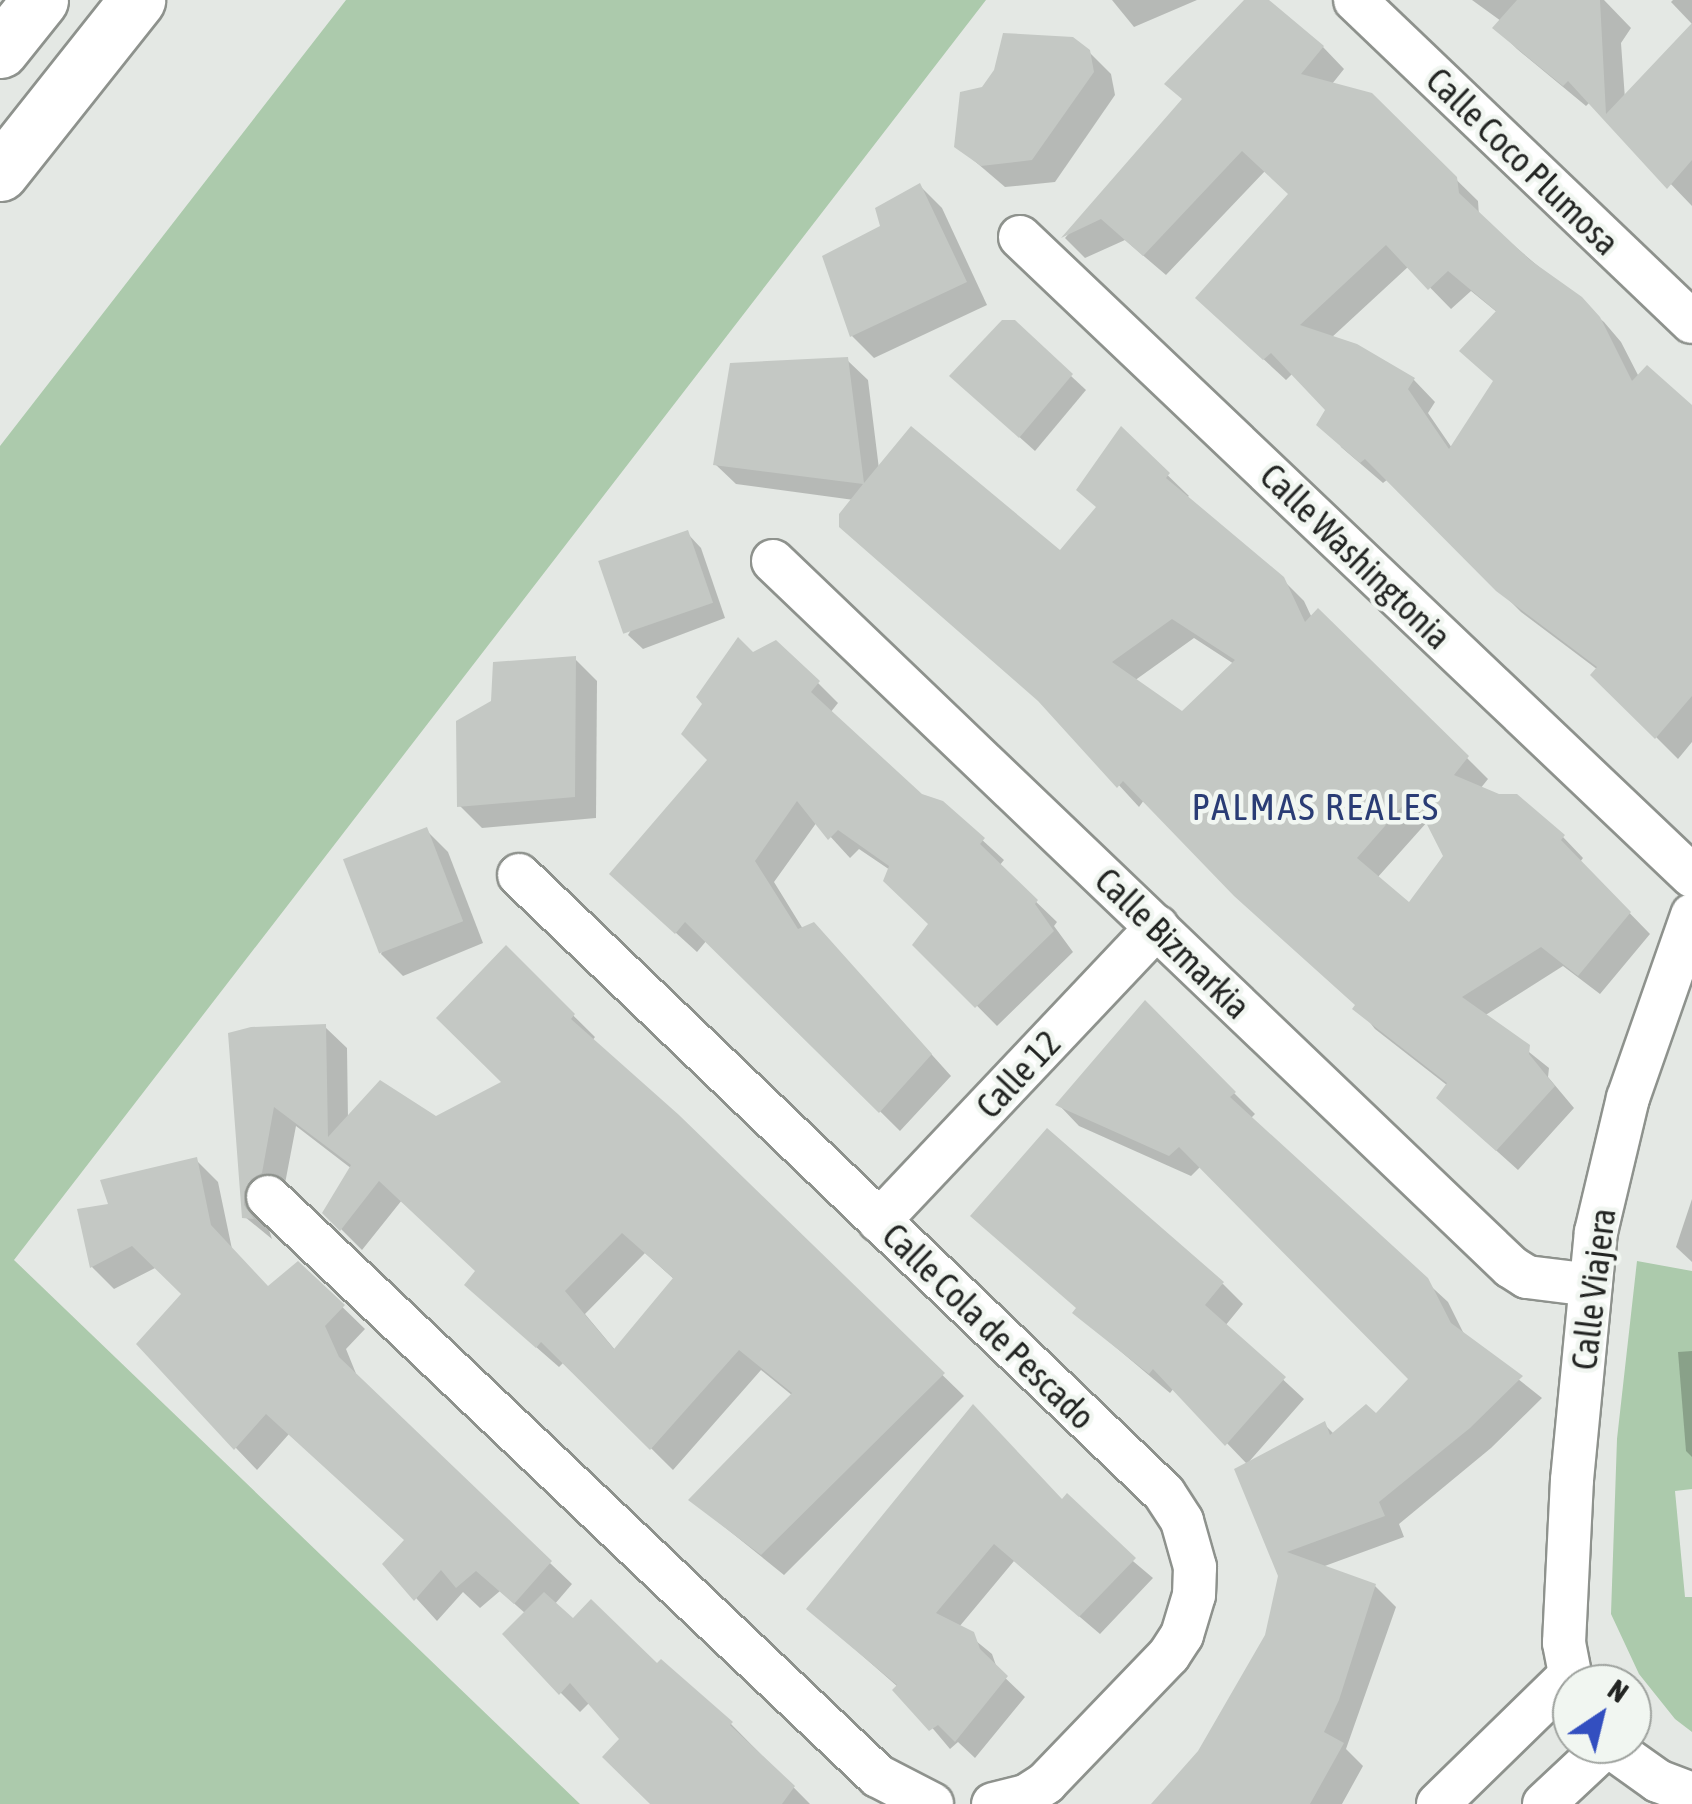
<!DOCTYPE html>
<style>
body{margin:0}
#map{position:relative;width:1692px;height:1804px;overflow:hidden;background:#e4e8e4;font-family:"Asap Condensed",sans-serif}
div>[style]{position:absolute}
.green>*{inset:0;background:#accaac}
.shadow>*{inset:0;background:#0003}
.building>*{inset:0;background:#c4c8c4;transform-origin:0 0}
.roads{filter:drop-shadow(2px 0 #8e928d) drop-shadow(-2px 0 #8e928d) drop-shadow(0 2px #8e928d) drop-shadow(0 -2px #8e928d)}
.street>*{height:42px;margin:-21px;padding:0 21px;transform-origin:21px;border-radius:21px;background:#fff}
.secondary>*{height:55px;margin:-27.5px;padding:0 27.5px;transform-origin:27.5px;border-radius:27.5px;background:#fff}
span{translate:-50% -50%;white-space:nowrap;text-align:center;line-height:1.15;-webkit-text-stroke:9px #f1f6f1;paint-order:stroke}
.street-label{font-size:35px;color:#222422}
.neighbourhood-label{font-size:38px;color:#2a3c75;letter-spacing:2.5px}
.north{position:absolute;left:1552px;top:1664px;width:100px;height:100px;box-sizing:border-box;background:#f1f6f1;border:2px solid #9ea29e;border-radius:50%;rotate:35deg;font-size:28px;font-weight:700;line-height:40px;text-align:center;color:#222422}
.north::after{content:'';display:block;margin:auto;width:35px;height:45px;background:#334fc0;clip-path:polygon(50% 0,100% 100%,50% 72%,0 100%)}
</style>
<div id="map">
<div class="green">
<div style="clip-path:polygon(346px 0,986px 0,14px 1260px,580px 1804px,0 1804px,0 446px)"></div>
<div style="clip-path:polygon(1637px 1261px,1692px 1271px,1692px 1489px,1675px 1491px,1685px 1597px,1692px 1597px,1692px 1732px,1675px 1719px,1639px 1674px,1611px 1614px,1617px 1439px)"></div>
</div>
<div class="shadow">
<div style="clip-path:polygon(1112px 0,1197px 0,1134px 27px)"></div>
<div style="clip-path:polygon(evenodd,1247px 0,1265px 0,1323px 47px,1344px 69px,1332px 84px,1370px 95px,1478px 201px,1479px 216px,1604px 322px,1621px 342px,1639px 377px,1692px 408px,1692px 742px,1678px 759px,1594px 675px,1598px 670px,1521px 612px,1388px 479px,1383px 483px,1341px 447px,1328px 410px,1293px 373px,1286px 380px,1220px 319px,1291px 194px,1265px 171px,1166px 275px,1125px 240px,1085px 258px,1065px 238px,1184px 100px,1247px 0,1409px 266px,1451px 309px,1471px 291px,1498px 313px,1495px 383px,1452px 448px,1428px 413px,1435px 402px,1414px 380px,1356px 346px,1331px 338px,1409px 266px)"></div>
<div style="clip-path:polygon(1472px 0,1604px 0,1631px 28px,1621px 43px,1625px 99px,1692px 27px,1692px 206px,1591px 101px,1586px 106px,1517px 49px,1496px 28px,1501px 21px)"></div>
<div style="clip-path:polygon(1673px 0,1692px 0,1692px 24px,1671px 2px)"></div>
<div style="clip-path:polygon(1088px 51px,1111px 74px,1115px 95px,1055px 182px,1005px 187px,957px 146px,984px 89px)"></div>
<div style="clip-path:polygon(920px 186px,942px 208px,987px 305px,874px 358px,852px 336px,883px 228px)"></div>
<div style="clip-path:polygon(evenodd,847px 360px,868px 380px,879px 469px,1060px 553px,1099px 508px,1121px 430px,1189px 496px,1186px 498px,1282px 579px,1304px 601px,1312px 618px,1467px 758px,1488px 779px,1480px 789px,1563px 837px,1583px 858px,1580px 862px,1650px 934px,1600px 994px,1563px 966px,1484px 1016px,1549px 1068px,1548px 1077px,1574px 1108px,1518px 1170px,1460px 1118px,1448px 1086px,1375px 1029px,1357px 1006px,1144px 800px,1139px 807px,1052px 712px,841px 526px,854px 500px,736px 484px,715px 464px,847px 360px,1194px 638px,1234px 664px,1182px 714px,1134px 681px,1194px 638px,847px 360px,1428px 821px,1446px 856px,1410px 905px,1377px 878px,1428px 821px)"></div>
<div style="clip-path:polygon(1071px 376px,1086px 390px,1035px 451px,967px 390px)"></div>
<div style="clip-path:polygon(687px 533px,701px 548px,725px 618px,643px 649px,628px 635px)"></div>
<div style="clip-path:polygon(752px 655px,818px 683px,838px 703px,830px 713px,921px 796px,942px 803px,1004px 860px,999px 866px,1057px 922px,1054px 926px,1073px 952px,997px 1026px,916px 944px,931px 924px,890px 870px,859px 849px,850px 858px,817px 822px,774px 882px,803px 929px,834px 946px,951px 1076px,900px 1131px,707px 940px,697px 952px,633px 894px,710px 760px)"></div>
<div style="clip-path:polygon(575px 659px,597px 681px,596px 818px,482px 828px,460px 806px)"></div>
<div style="clip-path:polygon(426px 830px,448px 852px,483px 943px,403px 976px,381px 954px)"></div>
<div style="clip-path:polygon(evenodd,506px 949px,595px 1037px,592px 1041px,677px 1117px,964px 1396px,784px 1575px,691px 1500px,793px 1396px,761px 1370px,673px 1470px,564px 1362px,559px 1367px,489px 1306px,478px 1272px,402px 1200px,362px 1250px,325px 1213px,352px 1169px,296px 1126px,283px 1194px,264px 1215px,272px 1239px,245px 1217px,230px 1035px,325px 1027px,347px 1048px,348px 1119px,435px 1118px,505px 1083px,506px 949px,645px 1253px,675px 1280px,616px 1351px,585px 1314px,645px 1253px)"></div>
<div style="clip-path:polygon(1145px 1004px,1255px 1114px,1250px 1119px,1448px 1302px,1466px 1338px,1542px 1398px,1491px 1448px,1399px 1524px,1404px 1537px,1322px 1567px,1375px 1586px,1396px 1607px,1346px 1749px,1363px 1766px,1342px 1804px,1154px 1804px,1200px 1752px,1268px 1636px,1281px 1576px,1237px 1470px,1324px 1424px,1334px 1434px,1376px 1416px,1411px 1379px,1201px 1166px,1191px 1176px,1079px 1126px,1059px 1105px)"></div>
<div style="clip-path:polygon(196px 1160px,218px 1182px,232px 1249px,269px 1289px,298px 1264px,365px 1329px,346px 1349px,359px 1381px,572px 1584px,554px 1605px,573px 1622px,657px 1667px,731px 1724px,810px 1804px,654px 1804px,622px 1739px,590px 1702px,580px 1712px,561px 1693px,526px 1614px,500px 1591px,480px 1608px,463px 1592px,437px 1621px,385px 1564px,406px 1541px,289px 1434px,257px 1470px,236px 1448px,184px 1294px,157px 1267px,114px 1289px,92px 1267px,80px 1211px,112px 1206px)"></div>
<div style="clip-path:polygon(1692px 1199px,1692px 1262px,1676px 1247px)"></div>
<div style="clip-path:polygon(1223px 1284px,1243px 1304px,1225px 1326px,1304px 1399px,1247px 1464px,1174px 1388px,1170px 1393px,1075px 1313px)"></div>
<div style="clip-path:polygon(1692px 1351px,1692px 1457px,1686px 1451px,1678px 1352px)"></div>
<div style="clip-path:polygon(1063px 1502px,1153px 1578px,1100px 1634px,1014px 1561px,959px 1627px,992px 1654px,998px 1671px,1025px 1697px,975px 1758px,958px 1742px,950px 1749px,898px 1687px,809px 1609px)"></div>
</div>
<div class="building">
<div style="clip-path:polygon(evenodd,1244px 0,1269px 0,1324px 46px,1301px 74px,1372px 93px,1457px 177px,1459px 193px,1530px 260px,1582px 297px,1600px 317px,1632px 381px,1647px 365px,1692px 405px,1692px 696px,1655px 739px,1590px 675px,1597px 667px,1496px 591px,1365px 459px,1360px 463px,1316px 425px,1325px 410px,1271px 353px,1263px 360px,1195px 298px,1288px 194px,1242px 151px,1143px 256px,1101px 219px,1061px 238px,1182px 99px,1164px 84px,1244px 0,1386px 245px,1428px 290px,1448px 271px,1496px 311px,1459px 351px,1493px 381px,1449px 449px,1408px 389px,1415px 378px,1357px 344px,1300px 325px,1386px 245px)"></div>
<div style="clip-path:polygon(1517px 0,1600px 0,1606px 114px,1692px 23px,1692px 160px,1667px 189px,1568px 81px,1563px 86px,1492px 28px)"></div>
<div style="clip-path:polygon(1003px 33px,1073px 37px,1090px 50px,1094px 72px,1032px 160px,981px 166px,954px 147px,960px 92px,982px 87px,994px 70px)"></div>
<div style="clip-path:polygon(920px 183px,967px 282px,850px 337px,822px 256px,880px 226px,875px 208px)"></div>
<div style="clip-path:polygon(1002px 320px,1015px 320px,1073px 374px,1019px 438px,949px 376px)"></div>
<div style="clip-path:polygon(evenodd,848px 357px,864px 483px,911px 426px,1060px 550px,1096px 507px,1076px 490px,1121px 426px,1170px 473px,1166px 478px,1284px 577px,1305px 622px,1318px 608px,1469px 756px,1454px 775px,1499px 794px,1517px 794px,1565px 835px,1561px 840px,1631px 912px,1578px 976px,1541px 947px,1462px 997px,1530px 1045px,1529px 1054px,1555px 1086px,1496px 1151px,1436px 1098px,1447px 1083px,1352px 1009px,1355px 1005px,1234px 896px,1123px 781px,1117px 788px,1038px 701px,839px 527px,839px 514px,863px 484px,713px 465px,730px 363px,848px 357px,1172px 619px,1235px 660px,1182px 711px,1112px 662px,1172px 619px,848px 357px,1412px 795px,1443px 856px,1409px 902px,1357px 858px,1412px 795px)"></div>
<div style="left:688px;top:530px;width:77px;height:95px;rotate:71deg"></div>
<div style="clip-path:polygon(738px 637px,753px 652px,776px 640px,820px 681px,811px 692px,922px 794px,943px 801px,985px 838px,980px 844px,1038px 900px,1035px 904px,1054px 931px,975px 1008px,912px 945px,928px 924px,883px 881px,889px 866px,838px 830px,828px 840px,797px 801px,755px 861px,798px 929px,814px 922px,932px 1054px,879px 1113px,685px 922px,675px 934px,609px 874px,707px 760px,681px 734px,702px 704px,696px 697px)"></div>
<div style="clip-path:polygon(576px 656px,575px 797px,457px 807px,456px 721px,491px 701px,493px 662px)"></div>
<div style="left:427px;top:827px;width:101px;height:90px;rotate:69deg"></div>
<div style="clip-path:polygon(evenodd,506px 945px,575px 1014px,571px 1019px,679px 1115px,945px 1373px,761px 1555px,688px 1500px,792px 1393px,739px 1350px,650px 1450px,541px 1342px,536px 1348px,464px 1285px,475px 1271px,379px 1181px,340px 1231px,322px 1213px,351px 1165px,274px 1107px,262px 1173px,251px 1179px,244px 1192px,244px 1205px,254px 1219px,242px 1218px,228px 1033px,251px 1027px,326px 1024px,328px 1137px,380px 1080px,436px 1116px,501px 1082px,436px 1018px,506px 945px,622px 1233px,673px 1278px,614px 1349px,565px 1291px,622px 1233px)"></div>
<div style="clip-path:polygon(1145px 1000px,1236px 1092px,1230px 1097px,1428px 1278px,1451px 1323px,1523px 1376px,1470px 1428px,1379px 1502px,1385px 1516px,1287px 1552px,1376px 1584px,1339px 1700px,1324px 1732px,1344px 1743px,1310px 1804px,1151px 1804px,1198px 1751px,1265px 1635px,1278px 1576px,1234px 1469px,1325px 1421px,1330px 1435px,1366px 1404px,1376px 1413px,1408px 1379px,1179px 1147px,1169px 1156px,1055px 1105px)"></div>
<div style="clip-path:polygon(1047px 1128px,1224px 1282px,1205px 1305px,1286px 1377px,1225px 1446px,1153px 1369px,1149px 1374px,1072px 1313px,1076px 1308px,970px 1216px)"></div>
<div style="clip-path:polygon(197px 1157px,211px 1225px,268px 1286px,298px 1261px,345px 1305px,325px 1326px,339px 1357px,552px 1561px,514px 1604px,476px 1571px,456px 1588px,441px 1570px,414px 1601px,382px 1564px,404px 1540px,266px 1414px,234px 1450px,136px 1344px,181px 1294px,132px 1246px,90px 1268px,77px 1209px,108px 1204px,100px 1180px)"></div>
<div style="clip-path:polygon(973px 1404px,1062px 1499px,1067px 1493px,1136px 1558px,1079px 1617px,994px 1544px,936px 1613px,974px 1632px,980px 1649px,1008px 1676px,955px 1742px,938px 1725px,929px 1731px,892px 1690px,897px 1685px,806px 1609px)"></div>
<div style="clip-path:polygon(544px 1592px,573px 1618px,591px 1599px,657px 1663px,661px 1659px,733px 1722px,730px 1725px,795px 1786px,782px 1804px,650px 1804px,602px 1757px,619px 1739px,570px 1683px,559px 1695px,502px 1634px)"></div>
</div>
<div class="roads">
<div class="street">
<div style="left:1355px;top:0;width:466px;rotate:43.7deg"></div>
<div style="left:1020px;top:237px;width:927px;rotate:43.56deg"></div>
<div style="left:773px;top:561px;width:1021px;rotate:43.73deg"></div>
<div style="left:1511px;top:1267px;width:19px;rotate:32deg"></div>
<div style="left:1527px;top:1277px;width:64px;rotate:7.1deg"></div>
<div style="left:519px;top:875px;width:893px;rotate:43.78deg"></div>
<div style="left:1164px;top:1493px;width:33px;rotate:57deg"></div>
<div style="left:1182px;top:1521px;width:48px;rotate:74.2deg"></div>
<div style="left:1195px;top:1567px;width:28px;rotate:92deg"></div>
<div style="left:1194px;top:1595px;width:42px;rotate:106.7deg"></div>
<div style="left:1182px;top:1635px;width:24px;rotate:123deg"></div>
<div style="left:1169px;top:1655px;width:178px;rotate:133.9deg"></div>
<div style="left:1046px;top:1783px;width:24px;rotate:147deg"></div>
<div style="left:1026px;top:1796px;width:34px;rotate:166deg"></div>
<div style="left:268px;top:1197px;width:841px;rotate:43.51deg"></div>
<div style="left:878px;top:1776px;width:61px;rotate:27.4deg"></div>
<div style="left:879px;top:1221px;width:405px;rotate:-46.6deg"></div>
<div style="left:1572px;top:1684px;width:42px;rotate:-101deg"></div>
<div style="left:1564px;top:1643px;width:163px;rotate:-87.2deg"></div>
<div style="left:1572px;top:1480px;width:249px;rotate:-84.5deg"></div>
<div style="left:1596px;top:1232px;width:138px;rotate:-76.6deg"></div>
<div style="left:1628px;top:1098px;width:194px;rotate:-70.7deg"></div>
<div style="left:1606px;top:1744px;width:64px;rotate:35.4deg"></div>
<div style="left:1658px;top:1781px;width:36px;rotate:21deg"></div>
<div style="left:1438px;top:1804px;width:183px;rotate:-44.3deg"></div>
<div style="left:1544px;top:1804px;width:86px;rotate:-43.1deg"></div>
</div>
<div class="secondary">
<div style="left:0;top:50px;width:64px;rotate:-51.3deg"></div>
<div style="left:0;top:173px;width:221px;rotate:-51.6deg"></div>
</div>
</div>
<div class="street-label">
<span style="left:1523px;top:161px;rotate:44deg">Calle Coco Plumosa</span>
<span style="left:1356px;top:556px;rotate:44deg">Calle Washingtonia</span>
<span style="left:1173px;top:943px;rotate:44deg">Calle Bizmarkia</span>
<span style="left:1018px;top:1074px;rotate:-47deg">Calle 12</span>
<span style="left:1593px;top:1289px;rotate:-83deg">Calle Viajera</span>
<span style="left:989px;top:1326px;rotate:44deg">Calle Cola de Pescado</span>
</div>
<div class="neighbourhood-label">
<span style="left:1316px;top:807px">PALMAS REALES</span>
</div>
<div class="north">N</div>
</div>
